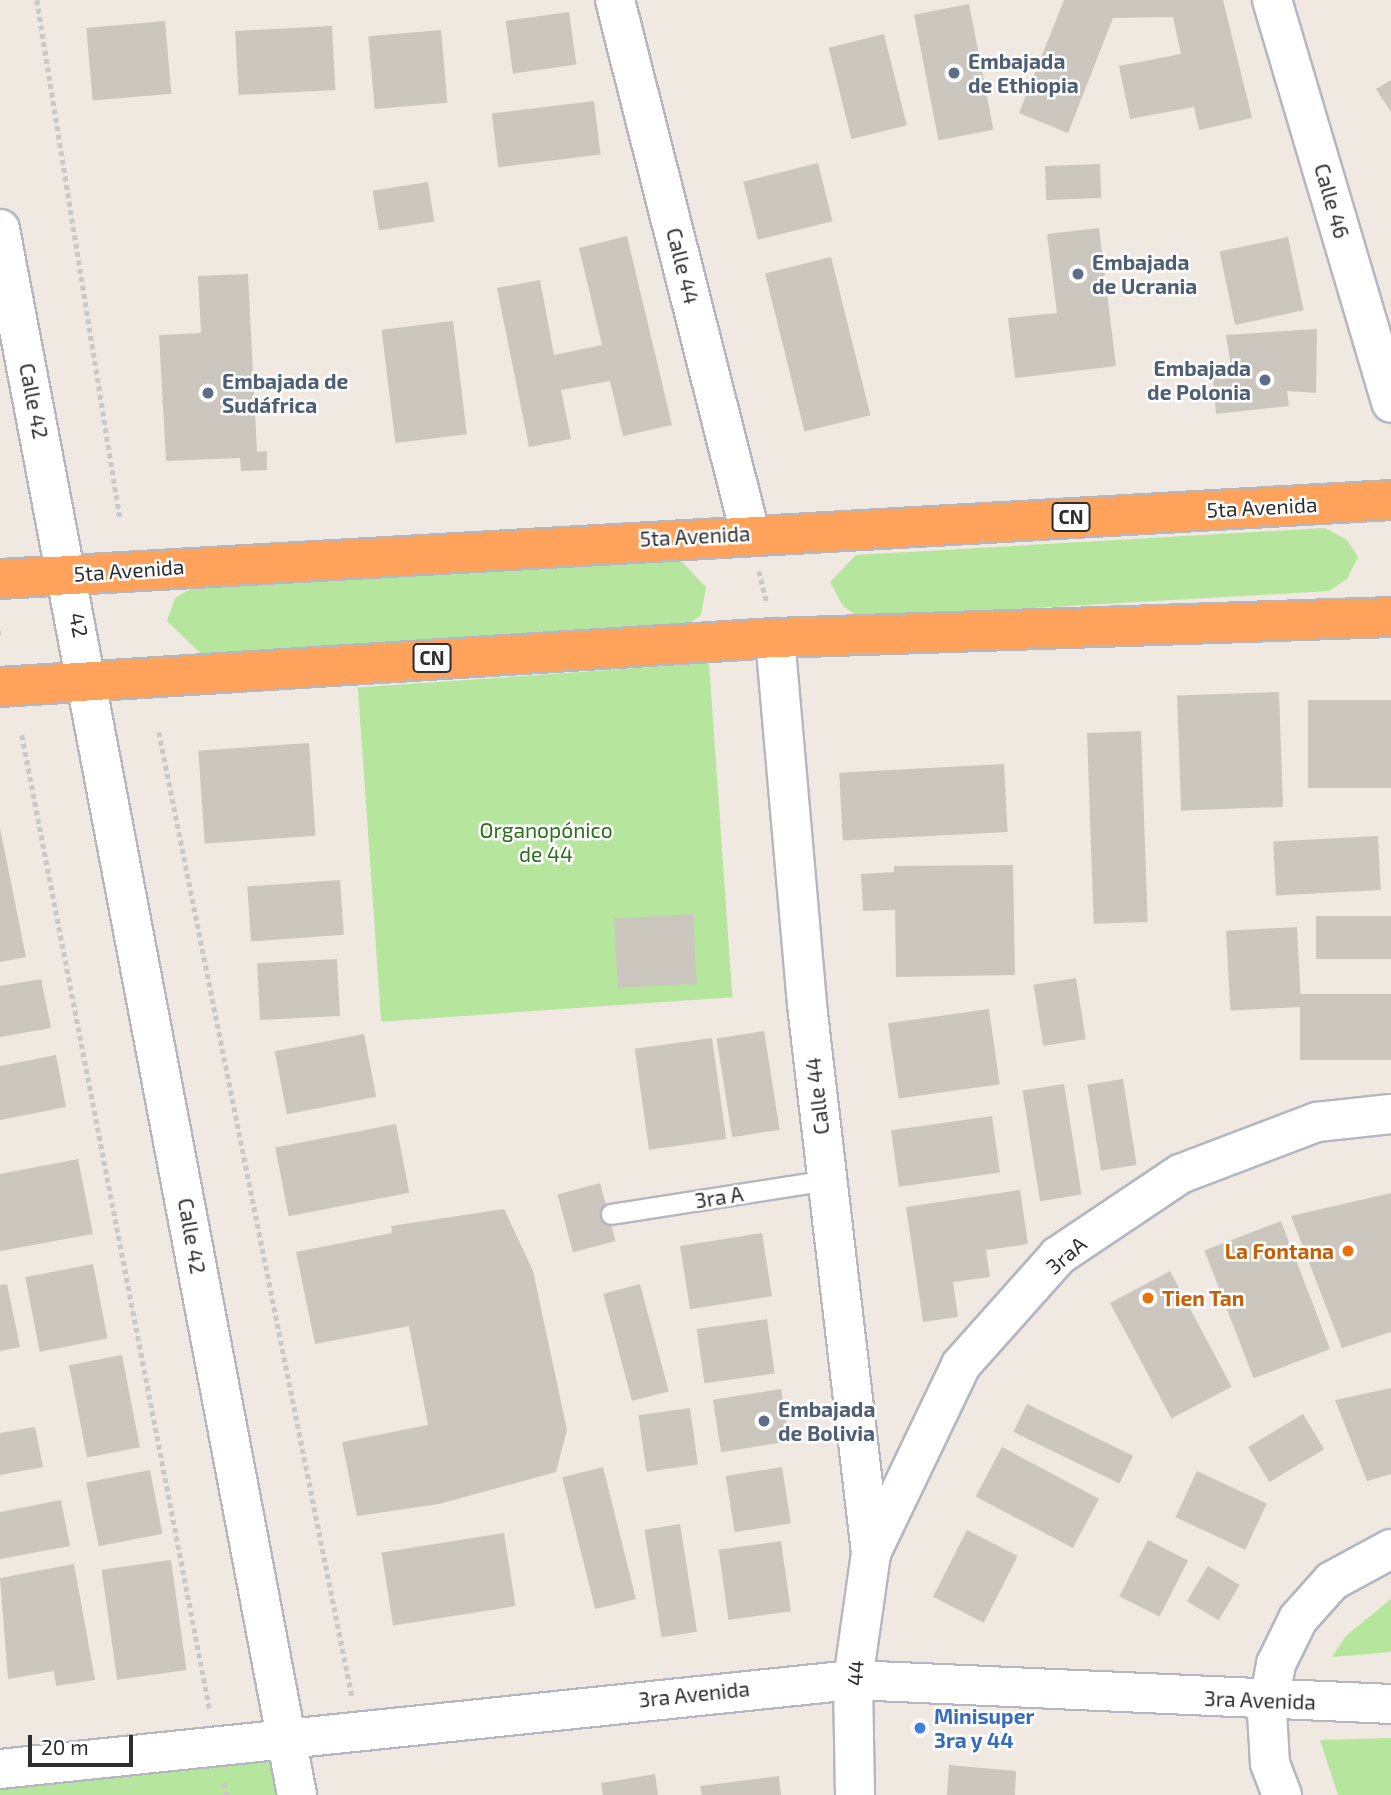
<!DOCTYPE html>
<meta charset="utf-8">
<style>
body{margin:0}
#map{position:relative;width:1391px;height:1795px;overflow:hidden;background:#efe9e1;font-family:"Exo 2",sans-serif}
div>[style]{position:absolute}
.green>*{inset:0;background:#b6e59e;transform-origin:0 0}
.building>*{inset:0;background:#cbc7bf;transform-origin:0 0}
.path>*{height:4.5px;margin-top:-2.25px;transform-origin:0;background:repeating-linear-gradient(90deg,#c9c9c9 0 5px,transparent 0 8.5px)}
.roads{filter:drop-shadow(2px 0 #b4b7c1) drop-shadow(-2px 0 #b4b7c1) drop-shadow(0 2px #b4b7c1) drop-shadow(0 -2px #b4b7c1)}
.lane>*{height:19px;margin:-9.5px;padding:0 9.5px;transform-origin:9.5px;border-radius:9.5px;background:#fff}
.street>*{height:38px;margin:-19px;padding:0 19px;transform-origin:19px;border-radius:19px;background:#fff}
.secondary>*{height:38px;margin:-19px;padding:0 19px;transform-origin:19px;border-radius:19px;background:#fff}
.highway>*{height:38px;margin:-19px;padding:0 19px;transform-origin:19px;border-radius:19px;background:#ffa35c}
.dots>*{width:19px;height:19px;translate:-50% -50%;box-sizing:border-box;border:4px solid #fff;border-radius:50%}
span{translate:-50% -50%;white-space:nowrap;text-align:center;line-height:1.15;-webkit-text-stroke:5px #fff;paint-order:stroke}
.shield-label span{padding:2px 5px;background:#fff;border:2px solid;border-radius:5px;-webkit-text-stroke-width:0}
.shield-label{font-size:19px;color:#2e2e2e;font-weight:700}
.service-label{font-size:21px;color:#4e5e75;font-weight:700}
.left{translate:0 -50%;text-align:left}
.right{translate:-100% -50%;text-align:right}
.street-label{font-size:21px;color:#2e2e2e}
.park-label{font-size:21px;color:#2c6e1b}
.food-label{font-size:21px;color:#c56008;font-weight:700}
.shop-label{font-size:21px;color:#366cbe;font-weight:700}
.scale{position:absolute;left:28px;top:1735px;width:105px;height:32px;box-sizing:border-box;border:4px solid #2e2e2e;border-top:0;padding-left:9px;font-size:21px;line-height:24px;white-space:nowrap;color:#2e2e2e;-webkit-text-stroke:5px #fff;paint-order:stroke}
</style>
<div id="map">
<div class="green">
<div style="clip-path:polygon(1325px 528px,1347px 540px,1358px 557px,1347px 579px,1329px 591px,860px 618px,843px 606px,830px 582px,856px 555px)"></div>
<div style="clip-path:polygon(679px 559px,706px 587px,701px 615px,683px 628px,201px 654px,167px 621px,175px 598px,197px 585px)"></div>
<div style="left:709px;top:663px;width:335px;height:352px;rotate:86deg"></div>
<div style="clip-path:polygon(1391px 1599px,1391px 1652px,1332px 1657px,1346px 1636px)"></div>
<div style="clip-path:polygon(1391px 1738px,1391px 1795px,1338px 1795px,1320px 1740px)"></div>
<div style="clip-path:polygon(287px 1740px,297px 1795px,0 1795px,0 1769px)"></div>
</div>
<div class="building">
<div style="clip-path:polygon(1064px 0,1223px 0,1252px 118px,1199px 130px,1194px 107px,1130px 119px,1119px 66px,1181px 54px,1173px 17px,1113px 18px,1068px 133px,1019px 113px)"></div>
<div style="left:969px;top:4px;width:128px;height:56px;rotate:79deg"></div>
<div style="left:569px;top:12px;width:53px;height:64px;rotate:82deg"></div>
<div style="left:165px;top:21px;width:73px;height:79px;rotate:85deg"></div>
<div style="left:332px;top:26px;width:64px;height:97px;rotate:87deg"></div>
<div style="left:441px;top:30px;width:73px;height:73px;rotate:85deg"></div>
<div style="left:884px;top:34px;width:94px;height:57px;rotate:76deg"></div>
<div style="clip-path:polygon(1391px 80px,1391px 112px,1376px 89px)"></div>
<div style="left:594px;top:101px;width:54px;height:103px;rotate:83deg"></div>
<div style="left:818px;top:163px;width:60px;height:77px;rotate:76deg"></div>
<div style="left:1100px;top:164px;width:34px;height:55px;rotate:88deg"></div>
<div style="left:428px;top:182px;width:40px;height:56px;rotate:81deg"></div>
<div style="clip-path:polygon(1099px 228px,1116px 366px,1015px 378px,1008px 318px,1057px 313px,1047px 234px)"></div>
<div style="clip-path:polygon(627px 236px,672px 425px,623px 436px,610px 381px,561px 390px,571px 439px,529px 447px,497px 288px,540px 280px,554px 355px,602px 345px,579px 248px)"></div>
<div style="left:1288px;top:237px;width:75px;height:70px;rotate:78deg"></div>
<div style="left:831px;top:257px;width:163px;height:68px;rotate:76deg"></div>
<div style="clip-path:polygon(248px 274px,257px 452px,267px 451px,267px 470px,241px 471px,240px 458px,166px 461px,159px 335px,201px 333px,198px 276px)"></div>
<div style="left:453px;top:321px;width:114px;height:72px;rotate:83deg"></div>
<div style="clip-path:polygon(1317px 329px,1316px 393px,1287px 391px,1289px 406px,1216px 414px,1212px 370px,1231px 366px,1226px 335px)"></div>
<div style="left:1279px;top:692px;width:115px;height:102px;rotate:88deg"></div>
<div style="left:1391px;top:700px;width:88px;height:83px;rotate:90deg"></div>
<div style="left:1141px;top:731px;width:191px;height:54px;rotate:88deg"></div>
<div style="left:309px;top:743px;width:93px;height:111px;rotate:86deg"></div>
<div style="left:1004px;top:764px;width:68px;height:165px;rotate:87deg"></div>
<div style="clip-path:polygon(0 828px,26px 957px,0 962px)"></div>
<div style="left:1378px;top:836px;width:54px;height:105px;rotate:87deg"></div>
<div style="clip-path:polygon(1013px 865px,1015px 975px,896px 977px,895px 910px,863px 911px,861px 874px,894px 872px,894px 866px)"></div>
<div style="left:340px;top:880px;width:55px;height:93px;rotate:86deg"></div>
<div style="left:693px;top:914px;width:70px;height:79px;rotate:87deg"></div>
<div style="left:1391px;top:916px;width:43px;height:75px;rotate:90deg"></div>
<div style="left:1297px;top:927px;width:80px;height:71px;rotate:87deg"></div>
<div style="left:337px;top:959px;width:57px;height:80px;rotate:87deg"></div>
<div style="left:1076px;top:978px;width:62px;height:43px;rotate:81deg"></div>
<div style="clip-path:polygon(41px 979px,51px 1028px,0 1037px,0 986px)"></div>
<div style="left:1391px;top:994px;width:66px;height:91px;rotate:90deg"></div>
<div style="left:989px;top:1009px;width:76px;height:102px;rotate:82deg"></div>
<div style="left:764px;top:1031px;width:100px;height:48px;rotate:81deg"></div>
<div style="left:364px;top:1034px;width:64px;height:91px;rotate:79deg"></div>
<div style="left:712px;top:1038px;width:102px;height:78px;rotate:82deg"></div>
<div style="clip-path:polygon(56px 1055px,66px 1107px,0 1120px,0 1066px)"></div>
<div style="left:1123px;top:1079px;width:87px;height:36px;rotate:81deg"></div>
<div style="left:1064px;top:1084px;width:112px;height:42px;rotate:81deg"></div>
<div style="left:992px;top:1116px;width:57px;height:102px;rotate:82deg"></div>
<div style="left:396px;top:1124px;width:70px;height:123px;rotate:79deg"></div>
<div style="clip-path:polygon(78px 1159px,93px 1234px,0 1251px,0 1174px)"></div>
<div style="left:600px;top:1183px;width:60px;height:44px;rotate:75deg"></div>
<div style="clip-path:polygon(1020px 1190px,1028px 1244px,986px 1250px,990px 1277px,953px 1282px,958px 1317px,923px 1322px,906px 1207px)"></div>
<div style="clip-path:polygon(1391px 1193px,1391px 1332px,1342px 1348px,1291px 1216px)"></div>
<div style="clip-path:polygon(504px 1209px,533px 1271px,567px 1430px,556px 1472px,439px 1504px,357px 1516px,342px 1442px,428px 1425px,409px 1326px,315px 1344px,296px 1252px,392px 1233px,391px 1226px)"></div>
<div style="left:1281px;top:1221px;width:137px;height:82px;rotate:69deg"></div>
<div style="left:762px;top:1233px;width:64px;height:83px;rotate:81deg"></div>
<div style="left:93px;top:1264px;width:76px;height:69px;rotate:79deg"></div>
<div style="left:1170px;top:1271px;width:131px;height:68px;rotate:62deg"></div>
<div style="clip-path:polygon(7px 1284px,20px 1347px,0 1351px,0 1285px)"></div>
<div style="left:640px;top:1284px;width:111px;height:38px;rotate:75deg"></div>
<div style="left:767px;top:1319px;width:55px;height:71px;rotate:82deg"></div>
<div style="left:122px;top:1355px;width:94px;height:54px;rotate:79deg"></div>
<div style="clip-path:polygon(1391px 1388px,1391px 1474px,1367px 1481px,1335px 1400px)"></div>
<div style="left:781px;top:1389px;width:53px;height:69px;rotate:81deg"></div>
<div style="left:1027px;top:1404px;width:118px;height:31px;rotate:26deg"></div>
<div style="left:690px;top:1408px;width:57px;height:52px;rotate:82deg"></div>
<div style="left:1303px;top:1414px;width:41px;height:64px;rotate:59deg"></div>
<div style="clip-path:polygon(35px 1427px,43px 1467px,0 1475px,0 1433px)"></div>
<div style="left:1002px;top:1447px;width:110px;height:56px;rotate:28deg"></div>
<div style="left:603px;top:1467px;width:136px;height:42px;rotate:76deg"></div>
<div style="left:782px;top:1467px;width:57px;height:57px;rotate:81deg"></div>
<div style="left:150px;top:1470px;width:65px;height:65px;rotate:79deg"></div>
<div style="left:1197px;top:1471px;width:77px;height:51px;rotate:25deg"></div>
<div style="clip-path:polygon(61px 1500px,70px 1546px,0 1559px,0 1512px)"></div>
<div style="left:680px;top:1524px;width:109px;height:36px;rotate:81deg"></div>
<div style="left:967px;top:1530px;width:57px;height:75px;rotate:27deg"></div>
<div style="left:504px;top:1533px;width:74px;height:124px;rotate:81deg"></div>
<div style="left:1148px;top:1540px;width:45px;height:63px;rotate:27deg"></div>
<div style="left:781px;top:1541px;width:71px;height:63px;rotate:82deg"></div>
<div style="left:171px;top:1560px;width:111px;height:70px;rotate:82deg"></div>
<div style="clip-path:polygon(74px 1564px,95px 1680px,56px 1686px,54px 1671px,8px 1679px,0 1578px)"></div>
<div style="left:1208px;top:1566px;width:37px;height:41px;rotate:31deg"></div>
<div style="clip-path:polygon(949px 1765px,1016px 1771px,1015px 1795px,947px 1795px)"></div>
<div style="clip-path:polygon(655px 1774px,658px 1795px,603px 1795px,601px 1783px)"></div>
<div style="clip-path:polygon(779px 1776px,781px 1795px,702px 1795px,700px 1786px)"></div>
</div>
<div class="path">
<div style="left:37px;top:0;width:525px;rotate:80.9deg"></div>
<div style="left:759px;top:571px;width:33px;rotate:76deg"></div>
<div style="left:0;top:633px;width:1px"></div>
<div style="left:159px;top:732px;width:983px;rotate:78.68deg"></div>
<div style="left:22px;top:735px;width:993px;rotate:79.09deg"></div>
<div style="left:224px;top:1783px;width:12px;rotate:76deg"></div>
</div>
<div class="roads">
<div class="lane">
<div style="left:611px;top:1214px;width:219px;rotate:-8.9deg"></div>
</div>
<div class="street">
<div style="left:615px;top:0;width:550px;rotate:75.79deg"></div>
<div style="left:1272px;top:0;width:420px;rotate:73.5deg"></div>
<div style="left:775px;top:638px;width:368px;rotate:85deg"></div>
<div style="left:807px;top:1005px;width:552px;rotate:83.34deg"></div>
<div style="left:855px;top:1795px;width:115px;rotate:-91deg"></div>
<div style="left:853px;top:1680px;width:128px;rotate:-81.9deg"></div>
<div style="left:871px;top:1553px;width:208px;rotate:-64.4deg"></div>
<div style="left:961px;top:1365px;width:146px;rotate:-48.3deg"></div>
<div style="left:1058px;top:1256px;width:147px;rotate:-33.9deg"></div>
<div style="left:1180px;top:1174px;width:147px;rotate:-20.8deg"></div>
<div style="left:1317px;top:1122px;width:74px;rotate:-6.2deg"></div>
<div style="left:1282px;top:1795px;width:34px;rotate:-111deg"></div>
<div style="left:1270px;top:1763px;width:50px;rotate:-93.4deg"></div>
<div style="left:1267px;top:1713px;width:50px;rotate:-79.6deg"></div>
<div style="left:1276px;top:1664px;width:50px;rotate:-63.9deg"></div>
<div style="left:1298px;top:1619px;width:51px;rotate:-48.2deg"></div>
<div style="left:1332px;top:1581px;width:67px;rotate:-28.5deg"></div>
</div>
<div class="secondary">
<div style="left:0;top:229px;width:1594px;rotate:79.26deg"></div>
<div style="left:0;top:1769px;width:858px;rotate:-5.96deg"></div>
<div style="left:853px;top:1680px;width:539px;rotate:2.55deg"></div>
</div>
<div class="highway">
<div style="left:0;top:579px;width:1393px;rotate:-3.25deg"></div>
<div style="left:0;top:687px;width:777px;rotate:-3.62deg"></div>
<div style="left:775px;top:638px;width:616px;rotate:-1.95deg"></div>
</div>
</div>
<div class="dots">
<div style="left:954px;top:73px;background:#5c6f8a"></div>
<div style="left:1078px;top:274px;background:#5c6f8a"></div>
<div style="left:1265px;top:380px;background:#5c6f8a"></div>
<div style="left:208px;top:393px;background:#5c6f8a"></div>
<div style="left:1348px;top:1251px;background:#e8710a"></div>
<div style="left:1148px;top:1298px;background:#e8710a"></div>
<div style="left:764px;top:1421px;background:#5c6f8a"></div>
<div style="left:920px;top:1728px;background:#3f7fe0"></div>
</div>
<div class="shield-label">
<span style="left:1071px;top:517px">CN</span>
<span style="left:432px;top:658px">CN</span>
</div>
<div class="service-label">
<span class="left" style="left:968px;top:73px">Embajada<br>de Ethiopia</span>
<span class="left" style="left:1092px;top:274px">Embajada<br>de Ucrania</span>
<span class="right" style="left:1251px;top:380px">Embajada<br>de Polonia</span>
<span class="left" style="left:222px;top:393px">Embajada de<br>Sudáfrica</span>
<span class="left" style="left:778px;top:1421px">Embajada<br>de Bolivia</span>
</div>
<div class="street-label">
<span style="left:1332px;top:201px;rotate:74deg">Calle 46</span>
<span style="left:683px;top:266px;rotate:76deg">Calle 44</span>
<span style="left:34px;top:401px;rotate:79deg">Calle 42</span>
<span style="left:1262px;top:507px;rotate:-3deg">5ta Avenida</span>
<span style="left:695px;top:536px;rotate:-3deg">5ta Avenida</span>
<span style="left:129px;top:570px;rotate:-4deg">5ta Avenida</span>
<span style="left:79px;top:625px;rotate:78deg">42</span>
<span style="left:817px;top:1096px;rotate:-97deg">Calle 44</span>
<span style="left:719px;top:1197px;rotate:-9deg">3ra A</span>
<span style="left:192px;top:1236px;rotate:80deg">Calle 42</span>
<span style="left:1066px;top:1255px;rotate:-40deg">3raA</span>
<span style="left:855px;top:1673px;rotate:-87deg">44</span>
<span style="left:694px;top:1694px;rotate:-6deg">3ra Avenida</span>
<span style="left:1260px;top:1700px;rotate:2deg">3ra Avenida</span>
</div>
<div class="park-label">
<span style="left:546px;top:842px">Organopónico<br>de 44</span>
</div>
<div class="food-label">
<span class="right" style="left:1334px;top:1251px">La Fontana</span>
<span class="left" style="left:1162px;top:1298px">Tien Tan</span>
</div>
<div class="shop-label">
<span class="left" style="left:934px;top:1728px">Minisuper<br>3ra y 44</span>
</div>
<div class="scale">20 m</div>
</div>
